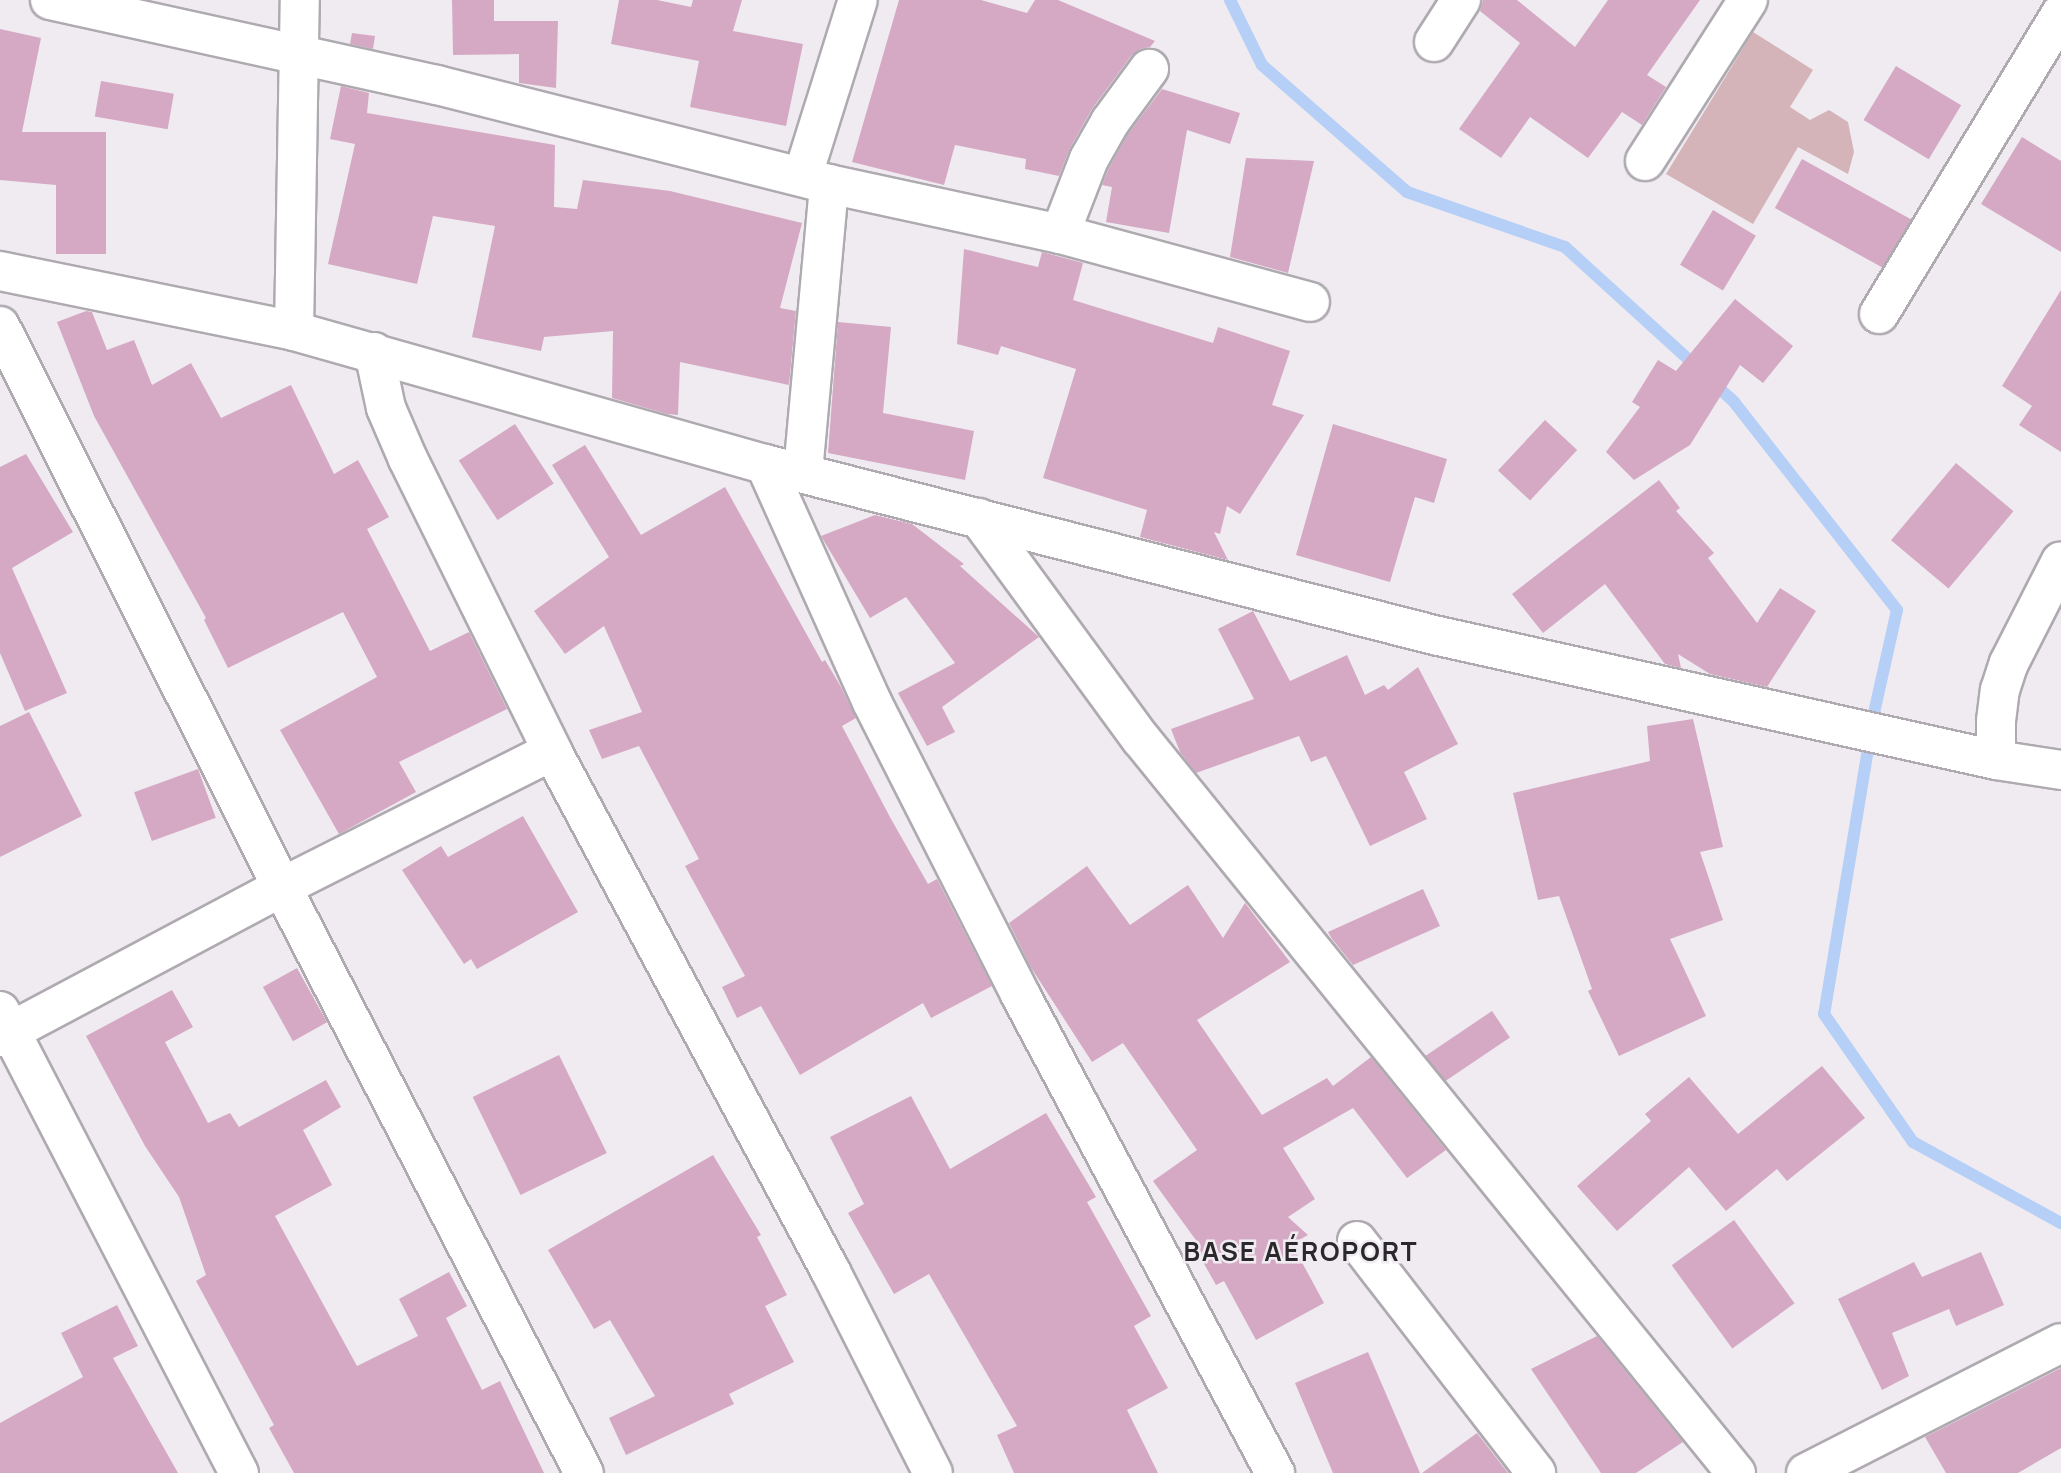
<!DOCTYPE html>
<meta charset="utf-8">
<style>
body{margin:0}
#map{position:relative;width:2061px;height:1473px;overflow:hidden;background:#efebf1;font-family:Manrope,sans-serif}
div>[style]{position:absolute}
.green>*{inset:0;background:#d4b4b8}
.stream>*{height:12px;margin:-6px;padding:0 6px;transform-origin:6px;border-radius:6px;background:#b5cff7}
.building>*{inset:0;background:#d5a9c4;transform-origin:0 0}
.roads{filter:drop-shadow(2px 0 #aeaab0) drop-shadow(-2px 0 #aeaab0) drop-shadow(0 2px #aeaab0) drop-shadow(0 -2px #aeaab0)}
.minor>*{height:38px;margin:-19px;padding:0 19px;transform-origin:19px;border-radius:19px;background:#fff}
span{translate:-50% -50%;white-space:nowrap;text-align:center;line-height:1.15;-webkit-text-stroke:5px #efebf1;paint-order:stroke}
.district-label{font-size:26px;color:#2b282c;font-weight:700;letter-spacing:2px}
</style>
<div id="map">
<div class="green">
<div style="clip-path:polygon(1753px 32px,1813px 70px,1790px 107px,1810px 120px,1829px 110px,1848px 122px,1854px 152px,1848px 174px,1798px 147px,1753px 224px,1666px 174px)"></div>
</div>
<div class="stream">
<div style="left:1230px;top:0;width:72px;rotate:63.8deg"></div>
<div style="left:1262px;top:65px;width:193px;rotate:41.2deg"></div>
<div style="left:1407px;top:192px;width:167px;rotate:19.2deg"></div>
<div style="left:1565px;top:247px;width:181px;rotate:42.3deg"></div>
<div style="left:1712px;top:382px;width:30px;rotate:42deg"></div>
<div style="left:1734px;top:402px;width:264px;rotate:51.9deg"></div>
<div style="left:1897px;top:610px;width:106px;rotate:102.6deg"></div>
<div style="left:1874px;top:713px;width:305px;rotate:99.4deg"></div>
<div style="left:1824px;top:1014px;width:156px;rotate:55.2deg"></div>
<div style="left:1913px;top:1142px;width:169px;rotate:28.7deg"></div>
</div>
<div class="building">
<div style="clip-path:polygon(452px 0,494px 0,494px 21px,558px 21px,556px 88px,519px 83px,519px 54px,453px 55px)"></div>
<div style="clip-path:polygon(619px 0,657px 0,691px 7px,693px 0,742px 0,733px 31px,803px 44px,786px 126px,690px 107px,699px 61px,611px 44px)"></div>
<div style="clip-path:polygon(899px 0,981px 0,1027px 13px,1035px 0,1058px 0,1155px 41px,1150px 47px,1140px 49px,1131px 56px,1092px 109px,1070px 148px,1059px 176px,1025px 169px,1026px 159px,955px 145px,944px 185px,852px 162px)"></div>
<div style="clip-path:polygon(1483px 0,1517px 0,1575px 47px,1608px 0,1700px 0,1647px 75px,1666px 87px,1642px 125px,1622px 112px,1588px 158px,1530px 117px,1501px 158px,1459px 129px,1520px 43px,1480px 11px)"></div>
<div style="clip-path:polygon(0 29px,41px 38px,22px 132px,106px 132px,106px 254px,56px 254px,56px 185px,0 180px)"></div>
<div style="clip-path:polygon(352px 33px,375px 36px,373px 49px,350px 44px)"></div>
<div style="left:1896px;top:66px;width:76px;height:63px;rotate:31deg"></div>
<div style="left:101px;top:81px;width:74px;height:36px;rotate:10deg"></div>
<div style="clip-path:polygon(341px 86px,369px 93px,367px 113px,555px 145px,554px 207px,577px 209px,583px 180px,670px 191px,802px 223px,780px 308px,796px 311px,789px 385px,680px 362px,678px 415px,667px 414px,612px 398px,613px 331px,544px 337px,541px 351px,472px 337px,495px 226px,433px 216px,417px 284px,328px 264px,355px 144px,330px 139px)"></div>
<div style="clip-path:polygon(1162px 89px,1240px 113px,1230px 144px,1187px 130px,1169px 233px,1106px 222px,1112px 187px,1102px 185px,1109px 168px,1128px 134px)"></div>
<div style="clip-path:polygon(2022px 137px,2061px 161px,2061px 252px,1981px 204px)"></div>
<div style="clip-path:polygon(1246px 158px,1314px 161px,1288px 273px,1230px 257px)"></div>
<div style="left:1802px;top:159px;width:125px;height:56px;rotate:29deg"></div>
<div style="left:1713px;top:210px;width:50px;height:64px;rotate:31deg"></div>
<div style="clip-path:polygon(964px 249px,1038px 267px,1042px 252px,1083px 263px,1073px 300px,1213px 343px,1218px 327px,1290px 351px,1272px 405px,1304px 415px,1240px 514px,1227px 506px,1220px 534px,1214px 532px,1228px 560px,1140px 537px,1147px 510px,1043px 478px,1076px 369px,1001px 346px,998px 355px,957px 344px)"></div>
<div style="clip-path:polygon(2061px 290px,2061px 452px,2019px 425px,2032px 406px,2002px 386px)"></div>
<div style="clip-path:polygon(1735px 299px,1793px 346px,1763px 383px,1740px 365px,1690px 445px,1634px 480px,1606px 452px,1640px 407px,1632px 402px,1658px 360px,1676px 371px)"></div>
<div style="clip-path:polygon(86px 311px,92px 312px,107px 350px,134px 340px,152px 385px,191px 363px,221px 418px,291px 385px,334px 474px,358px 460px,389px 517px,367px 529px,430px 651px,469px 632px,507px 709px,399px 762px,416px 792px,339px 834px,280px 730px,377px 677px,343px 612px,228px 668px,204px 620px,206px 618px,94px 416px,57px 322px)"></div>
<div style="clip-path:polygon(838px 322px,891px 327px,883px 413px,974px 431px,965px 480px,828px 453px)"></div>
<div style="left:1545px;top:420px;width:44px;height:69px;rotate:43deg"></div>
<div style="left:515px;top:424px;width:71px;height:67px;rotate:57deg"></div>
<div style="clip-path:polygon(1333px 424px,1447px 459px,1434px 503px,1415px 497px,1390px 582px,1296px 555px)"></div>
<div style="clip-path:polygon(585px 445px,641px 535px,725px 487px,822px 662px,825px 660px,841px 687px,856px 718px,842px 726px,891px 819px,928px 884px,937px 879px,992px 986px,931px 1018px,923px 1003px,800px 1075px,761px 1006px,737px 1018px,722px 987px,745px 976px,685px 866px,699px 859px,639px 746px,602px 759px,589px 730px,642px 712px,604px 626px,565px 654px,534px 611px,609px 557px,552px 465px)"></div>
<div style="clip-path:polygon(26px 454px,73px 532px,12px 568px,67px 693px,25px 711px,0 653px,0 467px)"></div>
<div style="left:1956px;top:463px;width:75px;height:101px;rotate:40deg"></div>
<div style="clip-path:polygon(1659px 480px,1680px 508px,1676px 511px,1714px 553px,1708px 558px,1757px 623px,1780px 588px,1816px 611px,1767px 687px,1710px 674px,1678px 654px,1681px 668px,1665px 664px,1605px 584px,1543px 633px,1512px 594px)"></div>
<div style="clip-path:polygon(875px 515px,912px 524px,964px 564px,960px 566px,1039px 637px,942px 707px,955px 732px,927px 746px,898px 693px,955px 663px,906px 597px,870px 618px,821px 536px)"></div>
<div style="clip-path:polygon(1253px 611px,1290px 681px,1347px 655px,1365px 695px,1384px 685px,1388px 690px,1418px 667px,1458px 744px,1404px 772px,1427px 819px,1370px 846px,1326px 756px,1311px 762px,1299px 736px,1196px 773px,1180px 752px,1171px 729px,1254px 699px,1218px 629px)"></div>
<div style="clip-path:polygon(29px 712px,82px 816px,0 857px,0 726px)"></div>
<div style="clip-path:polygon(1693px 719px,1723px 847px,1700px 852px,1723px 920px,1670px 939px,1706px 1016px,1619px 1056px,1588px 991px,1592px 989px,1559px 896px,1538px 900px,1513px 793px,1650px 761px,1647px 726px)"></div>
<div style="left:198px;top:769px;width:52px;height:68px;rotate:70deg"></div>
<div style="clip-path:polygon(523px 816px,578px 912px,477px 969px,471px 959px,464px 964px,402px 870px,441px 846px,448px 857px)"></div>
<div style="clip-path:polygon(1087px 866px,1130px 925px,1188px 885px,1223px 938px,1245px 903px,1290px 962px,1197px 1020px,1262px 1115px,1327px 1078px,1333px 1086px,1371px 1057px,1446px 1150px,1407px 1178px,1353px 1108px,1283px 1148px,1315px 1199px,1288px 1217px,1308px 1235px,1292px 1244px,1324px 1303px,1256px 1340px,1224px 1281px,1216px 1285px,1194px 1246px,1198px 1243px,1153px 1181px,1197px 1150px,1123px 1043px,1092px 1062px,1030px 966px,1009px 923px)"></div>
<div style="clip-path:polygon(1423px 889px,1440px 926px,1353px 965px,1332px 939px,1328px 932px)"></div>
<div style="left:297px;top:968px;width:62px;height:39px;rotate:61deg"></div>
<div style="clip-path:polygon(172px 990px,193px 1027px,165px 1042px,208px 1123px,230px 1113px,239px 1127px,326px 1080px,341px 1107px,303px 1130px,332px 1185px,275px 1216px,357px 1366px,418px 1336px,399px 1299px,449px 1272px,467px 1306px,446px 1318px,482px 1390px,500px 1381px,544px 1473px,294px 1473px,269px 1428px,274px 1425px,196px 1281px,206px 1275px,179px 1197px,145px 1146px,86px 1036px)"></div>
<div style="left:1492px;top:1011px;width:32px;height:80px;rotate:56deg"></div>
<div style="left:559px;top:1055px;width:109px;height:96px;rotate:64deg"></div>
<div style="clip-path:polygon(1822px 1066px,1865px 1118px,1787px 1181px,1777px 1169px,1726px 1211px,1689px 1167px,1617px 1231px,1577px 1186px,1651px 1121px,1645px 1114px,1689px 1077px,1738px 1134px)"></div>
<div style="clip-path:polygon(911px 1096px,950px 1169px,1046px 1113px,1096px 1197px,1087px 1202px,1151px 1316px,1134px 1326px,1168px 1388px,1127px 1410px,1158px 1473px,1014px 1473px,997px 1435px,1017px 1426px,929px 1274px,894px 1294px,848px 1213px,864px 1204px,830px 1137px)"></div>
<div style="clip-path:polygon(713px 1155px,761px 1235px,757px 1237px,787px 1295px,765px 1306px,794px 1362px,729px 1394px,734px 1404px,626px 1455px,609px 1418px,655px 1396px,610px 1320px,594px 1329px,548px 1250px)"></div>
<div style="left:1734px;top:1220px;width:103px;height:77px;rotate:54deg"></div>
<div style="clip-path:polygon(1981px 1252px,2004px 1305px,1956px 1326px,1949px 1309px,1892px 1333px,1909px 1376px,1882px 1390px,1838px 1299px,1914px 1262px,1922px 1277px)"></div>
<div style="clip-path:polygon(117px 1305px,138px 1346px,113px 1358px,178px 1473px,0 1473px,0 1423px,83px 1377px,61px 1333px)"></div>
<div style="clip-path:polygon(1597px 1336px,1683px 1442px,1636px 1473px,1601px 1473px,1531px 1369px)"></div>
<div style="clip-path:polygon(1368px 1352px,1420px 1473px,1333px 1473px,1295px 1383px)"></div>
<div style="clip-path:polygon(2061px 1368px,2061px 1448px,2018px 1473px,1946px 1473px,1925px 1437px)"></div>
<div style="clip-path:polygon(1477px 1433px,1508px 1473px,1422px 1473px)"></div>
</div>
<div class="roads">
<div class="minor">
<div style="left:50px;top:0;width:396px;rotate:12.4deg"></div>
<div style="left:437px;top:85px;width:404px;rotate:14.2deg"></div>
<div style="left:829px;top:184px;width:236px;rotate:12.2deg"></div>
<div style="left:1060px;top:234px;width:259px;rotate:15.2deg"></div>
<div style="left:1434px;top:42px;width:50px;rotate:-57.3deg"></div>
<div style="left:1645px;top:161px;width:191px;rotate:-57.4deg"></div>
<div style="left:803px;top:175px;width:183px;rotate:-72.6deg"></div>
<div style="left:1060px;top:234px;width:80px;rotate:-68.9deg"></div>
<div style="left:1089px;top:159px;width:43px;rotate:-60.4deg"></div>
<div style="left:1110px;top:122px;width:66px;rotate:-53.7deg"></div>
<div style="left:0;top:271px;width:300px;rotate:11.5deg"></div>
<div style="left:294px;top:331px;width:489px;rotate:15.8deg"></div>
<div style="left:765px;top:464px;width:691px;rotate:14.34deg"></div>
<div style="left:1434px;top:635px;width:576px;rotate:12.54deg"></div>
<div style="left:1996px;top:760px;width:66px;rotate:8.7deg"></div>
<div style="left:1879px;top:314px;width:351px;rotate:-58.8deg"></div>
<div style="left:0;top:326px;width:628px;rotate:63.31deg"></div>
<div style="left:282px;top:887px;width:659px;rotate:62.74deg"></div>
<div style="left:294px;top:331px;width:331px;rotate:-89deg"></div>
<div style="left:374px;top:352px;width:57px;rotate:77.9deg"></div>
<div style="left:386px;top:408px;width:56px;rotate:66.7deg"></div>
<div style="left:408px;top:459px;width:326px;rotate:63.7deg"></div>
<div style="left:552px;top:751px;width:591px;rotate:61.83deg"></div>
<div style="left:831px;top:1272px;width:225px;rotate:63.1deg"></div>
<div style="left:765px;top:464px;width:261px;rotate:65.8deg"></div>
<div style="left:872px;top:702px;width:327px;rotate:63.1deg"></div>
<div style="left:1020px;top:994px;width:543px;rotate:61.97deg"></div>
<div style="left:803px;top:472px;width:289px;rotate:-84.8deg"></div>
<div style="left:979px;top:518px;width:274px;rotate:53.8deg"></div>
<div style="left:1141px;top:739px;width:945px;rotate:50.97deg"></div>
<div style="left:1996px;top:760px;width:39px;rotate:-90deg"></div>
<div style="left:1996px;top:721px;width:31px;rotate:-83deg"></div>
<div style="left:2000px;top:690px;width:28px;rotate:-72deg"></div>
<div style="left:2009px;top:663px;width:114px;rotate:-63deg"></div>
<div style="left:0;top:1011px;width:520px;rotate:62.65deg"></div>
<div style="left:0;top:1037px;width:319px;rotate:-28deg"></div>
<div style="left:282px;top:887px;width:302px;rotate:-26.7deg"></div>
<div style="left:1357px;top:1241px;width:293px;rotate:52.3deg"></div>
<div style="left:1806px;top:1473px;width:286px;rotate:-27deg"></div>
</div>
</div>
<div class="district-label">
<span style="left:1301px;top:1252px">BASE AÉROPORT</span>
</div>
</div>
